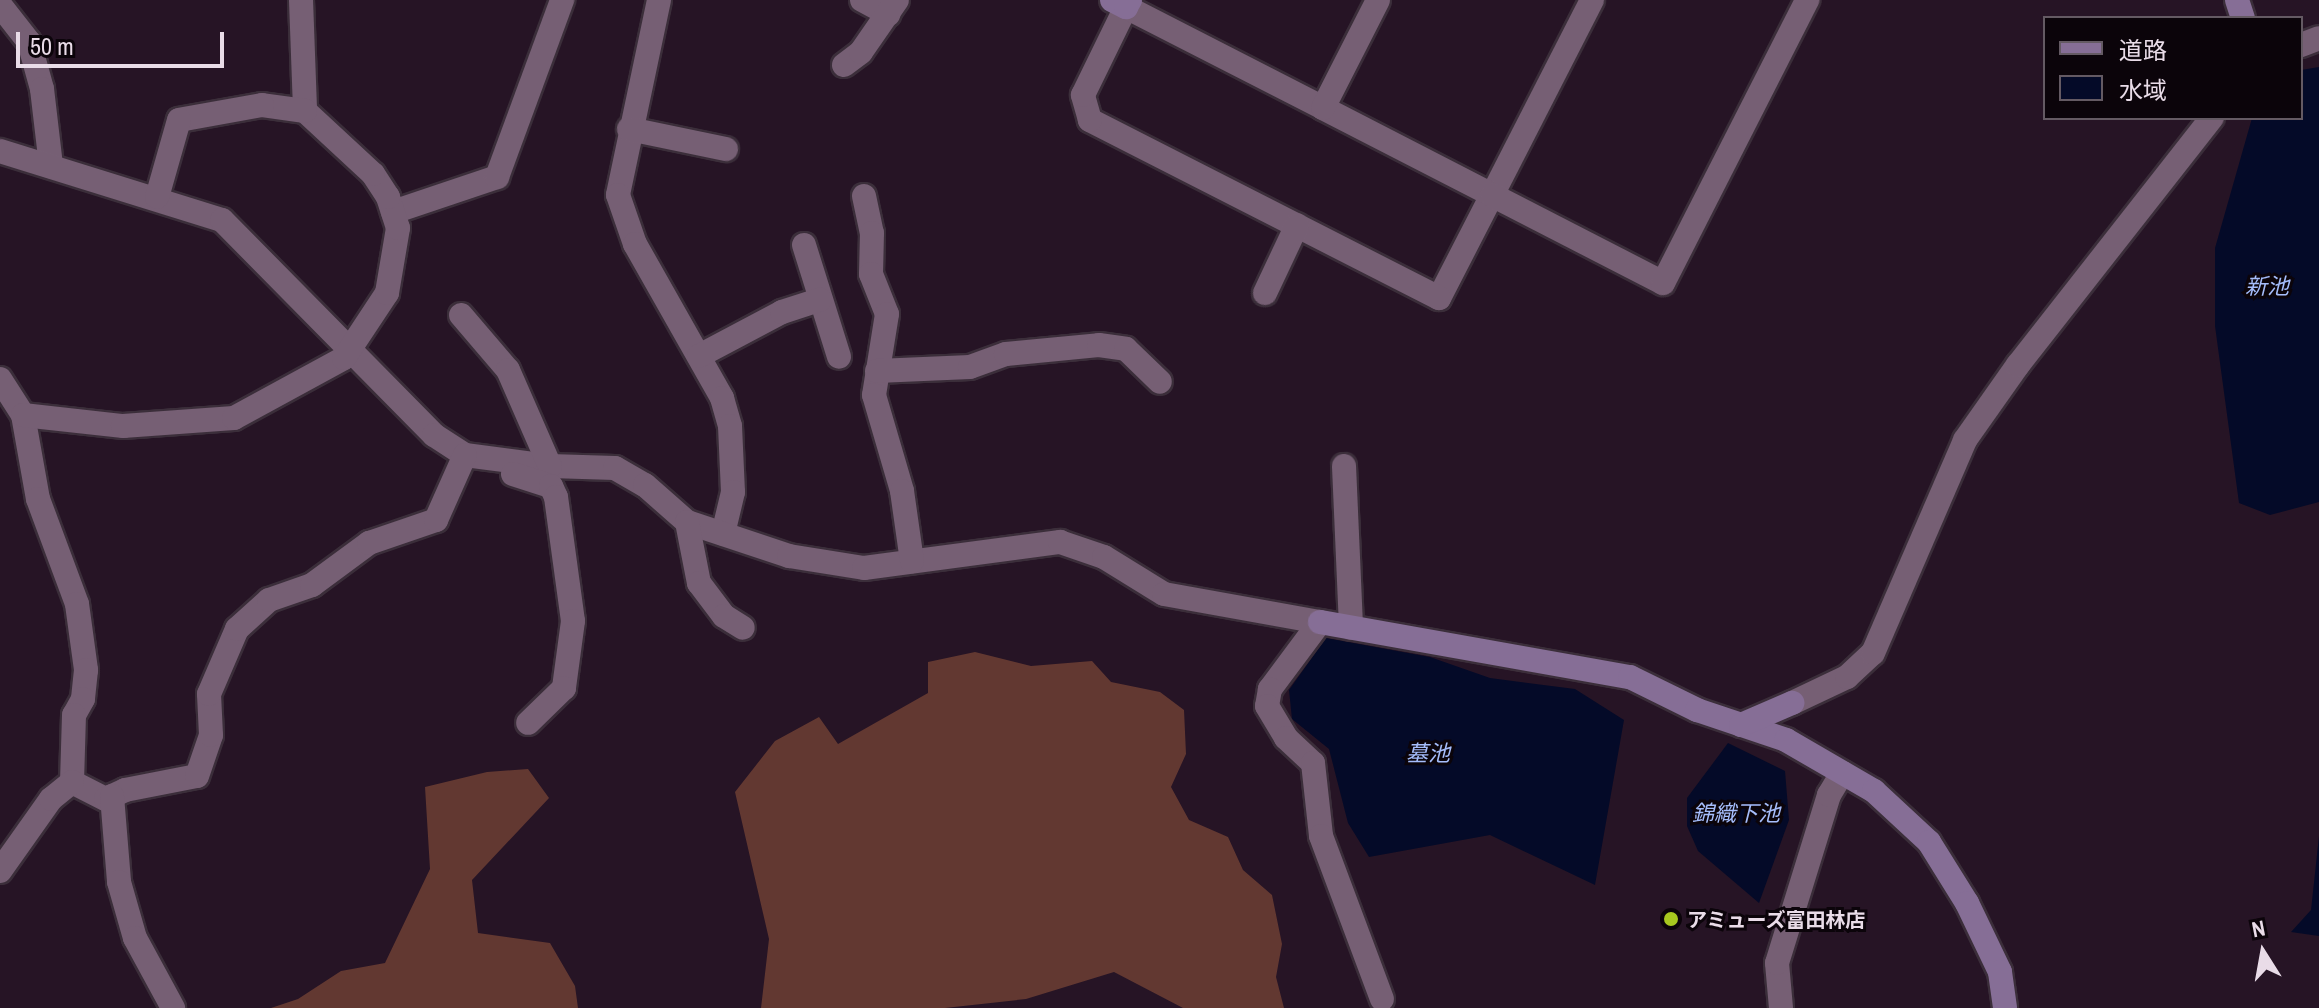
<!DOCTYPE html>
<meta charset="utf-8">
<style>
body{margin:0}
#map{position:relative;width:2319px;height:1008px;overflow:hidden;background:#261425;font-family:"Archivo Narrow","Noto Sans JP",sans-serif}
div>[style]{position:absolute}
.forest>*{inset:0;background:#623831}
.water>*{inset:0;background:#040a28}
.roads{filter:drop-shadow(2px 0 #3b2e3a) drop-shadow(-2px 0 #3b2e3a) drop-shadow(0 2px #3b2e3a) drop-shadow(0 -2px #3b2e3a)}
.street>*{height:24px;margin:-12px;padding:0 12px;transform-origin:12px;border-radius:12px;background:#765f74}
.secondary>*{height:24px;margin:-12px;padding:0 12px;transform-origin:12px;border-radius:12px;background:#866e96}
.dots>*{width:22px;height:22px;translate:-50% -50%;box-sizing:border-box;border:4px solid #0b040a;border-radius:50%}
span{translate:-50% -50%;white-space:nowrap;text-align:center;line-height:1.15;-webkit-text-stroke:6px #0b040a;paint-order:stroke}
.poi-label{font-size:20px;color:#e9dce8;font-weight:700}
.left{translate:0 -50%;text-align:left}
.water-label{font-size:22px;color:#a5bdfb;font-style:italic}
.legend{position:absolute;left:2043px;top:16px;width:260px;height:104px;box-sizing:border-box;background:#0b040a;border:2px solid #645a63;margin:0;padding:10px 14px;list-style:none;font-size:24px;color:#e9dce8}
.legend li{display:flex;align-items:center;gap:16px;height:40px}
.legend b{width:40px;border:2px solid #645a63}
.north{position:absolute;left:2223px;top:912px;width:80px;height:80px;-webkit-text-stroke:6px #0b040a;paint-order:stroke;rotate:349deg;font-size:22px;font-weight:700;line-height:32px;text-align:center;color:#e9dce8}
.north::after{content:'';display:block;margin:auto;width:28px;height:36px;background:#e9dce8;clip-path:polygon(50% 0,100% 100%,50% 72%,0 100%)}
.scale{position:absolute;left:16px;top:32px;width:208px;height:36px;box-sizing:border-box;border:4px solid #e9dce8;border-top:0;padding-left:10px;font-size:24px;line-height:28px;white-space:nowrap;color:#e9dce8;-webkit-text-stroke:6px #0b040a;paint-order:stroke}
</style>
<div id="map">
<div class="forest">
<div style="clip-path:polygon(975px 652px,1031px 666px,1092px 661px,1111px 682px,1160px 692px,1184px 710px,1186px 754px,1171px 787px,1189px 820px,1228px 837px,1243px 870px,1272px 895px,1282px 944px,1276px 977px,1284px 1008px,1183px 1008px,1114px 972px,1026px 999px,945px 1008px,761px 1008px,769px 939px,735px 792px,775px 741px,819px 717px,838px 744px,928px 693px,928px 662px)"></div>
<div style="clip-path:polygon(528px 769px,549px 798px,472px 880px,478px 933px,550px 943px,575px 986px,578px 1008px,271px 1008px,298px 999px,341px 971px,385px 963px,430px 869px,425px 787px,487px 772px)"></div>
</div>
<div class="water">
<div style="clip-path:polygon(2319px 67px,2319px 502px,2270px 515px,2239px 503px,2215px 326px,2215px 248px,2252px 118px,2301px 118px,2301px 70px)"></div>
<div style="clip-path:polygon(1326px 638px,1430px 657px,1490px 678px,1575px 689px,1624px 720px,1595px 885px,1490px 835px,1369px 857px,1348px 823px,1329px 749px,1292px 719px,1289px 690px)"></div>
<div style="clip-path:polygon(1728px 743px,1785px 771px,1789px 820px,1759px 903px,1698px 851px,1687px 826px,1687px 798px)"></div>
<div style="clip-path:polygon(2319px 836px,2319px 936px,2291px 932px,2311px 910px)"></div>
</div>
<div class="roads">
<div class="street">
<div style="left:301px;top:0;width:111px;rotate:87.9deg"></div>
<div style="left:659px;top:0;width:199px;rotate:101.9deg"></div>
<div style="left:618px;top:195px;width:52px;rotate:70.9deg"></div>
<div style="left:635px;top:244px;width:177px;rotate:60.5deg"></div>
<div style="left:722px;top:398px;width:29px;rotate:74deg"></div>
<div style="left:730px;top:426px;width:66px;rotate:87.4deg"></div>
<div style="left:733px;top:492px;width:43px;rotate:103.4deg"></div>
<div style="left:862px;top:0;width:30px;rotate:28deg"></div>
<div style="left:1592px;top:0;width:219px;rotate:117.1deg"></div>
<div style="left:1492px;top:195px;width:116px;rotate:117.2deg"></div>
<div style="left:1439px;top:298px;width:392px;rotate:-153deg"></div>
<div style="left:1090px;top:120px;width:26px;rotate:-106deg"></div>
<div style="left:1083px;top:95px;width:98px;rotate:-64deg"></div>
<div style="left:1126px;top:7px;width:221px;rotate:27.1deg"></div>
<div style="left:1323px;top:108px;width:190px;rotate:27.2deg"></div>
<div style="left:1492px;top:195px;width:192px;rotate:27.2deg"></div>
<div style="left:1663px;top:283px;width:318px;rotate:-63deg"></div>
<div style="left:0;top:5px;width:47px;rotate:51.9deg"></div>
<div style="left:29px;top:42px;width:49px;rotate:74.5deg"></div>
<div style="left:42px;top:89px;width:78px;rotate:83.3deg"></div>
<div style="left:2301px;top:45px;width:19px;rotate:-21deg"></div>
<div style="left:844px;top:65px;width:21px;rotate:-37deg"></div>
<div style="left:861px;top:52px;width:63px;rotate:-55.3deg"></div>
<div style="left:1323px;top:108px;width:121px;rotate:-63deg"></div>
<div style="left:629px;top:129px;width:99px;rotate:11.7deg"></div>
<div style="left:0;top:151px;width:232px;rotate:17.3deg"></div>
<div style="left:222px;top:220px;width:302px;rotate:45.4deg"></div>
<div style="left:434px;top:435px;width:37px;rotate:33deg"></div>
<div style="left:465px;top:455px;width:86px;rotate:7.4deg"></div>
<div style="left:550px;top:466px;width:65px;rotate:1.8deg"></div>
<div style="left:615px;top:468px;width:34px;rotate:30deg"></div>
<div style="left:645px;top:485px;width:56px;rotate:41.4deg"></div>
<div style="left:687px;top:522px;width:108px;rotate:18.4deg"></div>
<div style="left:789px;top:556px;width:76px;rotate:9.1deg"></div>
<div style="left:864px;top:568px;width:198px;rotate:-7.6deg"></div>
<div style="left:1060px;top:542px;width:46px;rotate:18.8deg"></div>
<div style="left:1104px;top:557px;width:70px;rotate:31.7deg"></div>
<div style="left:1164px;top:594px;width:158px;rotate:10.2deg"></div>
<div style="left:1320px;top:622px;width:84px;rotate:126.7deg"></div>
<div style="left:1270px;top:689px;width:17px;rotate:100deg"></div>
<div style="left:1267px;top:706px;width:37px;rotate:59deg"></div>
<div style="left:1286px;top:738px;width:37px;rotate:43deg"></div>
<div style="left:1313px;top:763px;width:73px;rotate:83.7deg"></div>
<div style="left:1321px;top:836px;width:174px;rotate:69.5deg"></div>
<div style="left:864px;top:196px;width:38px;rotate:78deg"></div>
<div style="left:872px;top:233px;width:41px;rotate:91.4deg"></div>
<div style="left:871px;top:274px;width:43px;rotate:68.2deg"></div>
<div style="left:887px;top:314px;width:82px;rotate:99.1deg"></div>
<div style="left:874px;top:395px;width:100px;rotate:73.7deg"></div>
<div style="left:902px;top:491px;width:71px;rotate:81.9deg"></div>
<div style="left:393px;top:212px;width:110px;rotate:-18.6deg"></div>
<div style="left:497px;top:177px;width:189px;rotate:-69.8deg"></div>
<div style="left:804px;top:245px;width:117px;rotate:72.6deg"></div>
<div style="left:1265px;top:293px;width:75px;rotate:-64.8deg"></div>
<div style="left:461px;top:315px;width:72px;rotate:49.5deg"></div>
<div style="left:508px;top:370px;width:105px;rotate:66.4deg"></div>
<div style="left:699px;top:356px;width:94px;rotate:-27.9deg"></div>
<div style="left:782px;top:312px;width:40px;rotate:-18deg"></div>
<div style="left:877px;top:371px;width:93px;rotate:-2.5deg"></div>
<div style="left:970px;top:367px;width:38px;rotate:-20deg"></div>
<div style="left:1006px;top:354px;width:93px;rotate:-5.5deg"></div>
<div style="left:1099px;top:345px;width:27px;rotate:8deg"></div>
<div style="left:1126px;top:349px;width:47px;rotate:44.1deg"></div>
<div style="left:0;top:379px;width:43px;rotate:57.4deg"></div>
<div style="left:23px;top:415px;width:85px;rotate:79.9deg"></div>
<div style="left:38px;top:499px;width:112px;rotate:69.6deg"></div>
<div style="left:77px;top:604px;width:67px;rotate:82.2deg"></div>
<div style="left:86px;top:670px;width:29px;rotate:96deg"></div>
<div style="left:83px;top:699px;width:18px;rotate:119deg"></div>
<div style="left:74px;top:715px;width:67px;rotate:91.7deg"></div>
<div style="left:23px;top:415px;width:101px;rotate:6.3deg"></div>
<div style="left:123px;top:426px;width:111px;rotate:-4.1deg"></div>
<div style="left:234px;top:418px;width:125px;rotate:-28.6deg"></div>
<div style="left:344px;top:358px;width:78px;rotate:-56.5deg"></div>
<div style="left:387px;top:293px;width:66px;rotate:-80.4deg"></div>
<div style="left:398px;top:228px;width:33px;rotate:-108deg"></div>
<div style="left:388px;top:197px;width:27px;rotate:-123deg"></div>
<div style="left:373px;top:174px;width:93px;rotate:-137.2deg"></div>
<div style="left:305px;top:111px;width:43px;rotate:-172.1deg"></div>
<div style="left:262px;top:105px;width:84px;rotate:169.8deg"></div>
<div style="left:179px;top:120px;width:80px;rotate:105.9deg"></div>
<div style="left:1344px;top:466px;width:162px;rotate:87.5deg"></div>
<div style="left:513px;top:474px;width:40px;rotate:18deg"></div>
<div style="left:551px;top:486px;width:12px;rotate:66deg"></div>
<div style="left:556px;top:497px;width:125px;rotate:82.2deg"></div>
<div style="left:573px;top:621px;width:68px;rotate:97.7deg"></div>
<div style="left:564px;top:688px;width:50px;rotate:135.8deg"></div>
<div style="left:687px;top:522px;width:62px;rotate:78.9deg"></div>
<div style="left:699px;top:583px;width:41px;rotate:52.9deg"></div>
<div style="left:724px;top:616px;width:22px;rotate:32deg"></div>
<div style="left:1792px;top:703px;width:61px;rotate:-25.3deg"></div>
<div style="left:1847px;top:677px;width:35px;rotate:-43deg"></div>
<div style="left:1873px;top:653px;width:232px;rotate:-66.6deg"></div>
<div style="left:1965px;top:440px;width:92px;rotate:-54.8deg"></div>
<div style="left:2018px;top:365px;width:314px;rotate:-51.9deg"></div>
<div style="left:72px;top:782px;width:38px;rotate:27deg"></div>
<div style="left:106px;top:799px;width:21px;rotate:-25deg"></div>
<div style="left:125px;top:790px;width:73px;rotate:-11deg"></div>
<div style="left:197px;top:776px;width:43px;rotate:-71.1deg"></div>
<div style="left:211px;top:735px;width:41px;rotate:-92.8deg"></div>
<div style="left:209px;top:694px;width:71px;rotate:-66.7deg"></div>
<div style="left:237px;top:629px;width:43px;rotate:-42.2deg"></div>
<div style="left:269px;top:600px;width:46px;rotate:-19.2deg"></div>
<div style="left:312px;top:585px;width:71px;rotate:-36.4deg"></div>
<div style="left:369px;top:543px;width:71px;rotate:-18.9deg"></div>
<div style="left:436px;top:520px;width:71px;rotate:-66deg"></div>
<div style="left:112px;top:796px;width:86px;rotate:85.3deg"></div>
<div style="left:119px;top:882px;width:58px;rotate:74.1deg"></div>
<div style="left:135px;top:938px;width:80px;rotate:61.5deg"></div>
<div style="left:0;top:871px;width:88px;rotate:-54.7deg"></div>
<div style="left:51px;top:799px;width:27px;rotate:-39deg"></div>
<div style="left:1781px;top:1008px;width:45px;rotate:-95.1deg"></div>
<div style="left:1777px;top:963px;width:176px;rotate:-72.8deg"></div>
<div style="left:1829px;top:795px;width:26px;rotate:-59deg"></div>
</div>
<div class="secondary">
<div style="left:1112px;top:0;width:16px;rotate:27deg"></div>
<div style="left:1126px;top:7px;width:8px;rotate:-60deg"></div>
<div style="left:2237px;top:0;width:19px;rotate:72deg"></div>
<div style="left:1320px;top:622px;width:315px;rotate:10.1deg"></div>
<div style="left:1630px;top:677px;width:75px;rotate:26.2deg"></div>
<div style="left:1697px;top:710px;width:94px;rotate:18.6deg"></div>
<div style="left:1786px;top:740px;width:102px;rotate:30.1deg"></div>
<div style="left:1874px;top:791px;width:75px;rotate:42.8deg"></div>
<div style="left:1929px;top:842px;width:72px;rotate:58.1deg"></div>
<div style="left:1967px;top:903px;width:76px;rotate:64.4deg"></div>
<div style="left:2000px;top:972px;width:36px;rotate:82deg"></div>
<div style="left:1741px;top:725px;width:56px;rotate:-23.3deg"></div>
</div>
</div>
<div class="dots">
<div style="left:1671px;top:919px;background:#a7c81f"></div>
</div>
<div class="poi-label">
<span class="left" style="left:1687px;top:919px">アミューズ富田林店</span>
</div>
<div class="water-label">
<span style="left:2267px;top:287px">新池</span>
<span style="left:1428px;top:754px">墓池</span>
<span style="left:1736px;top:814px">錦織下池</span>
</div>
<ul class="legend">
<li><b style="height:10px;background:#866e96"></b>道路</li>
<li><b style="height:22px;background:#040a28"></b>水域</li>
</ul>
<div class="north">N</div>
<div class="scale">50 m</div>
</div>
